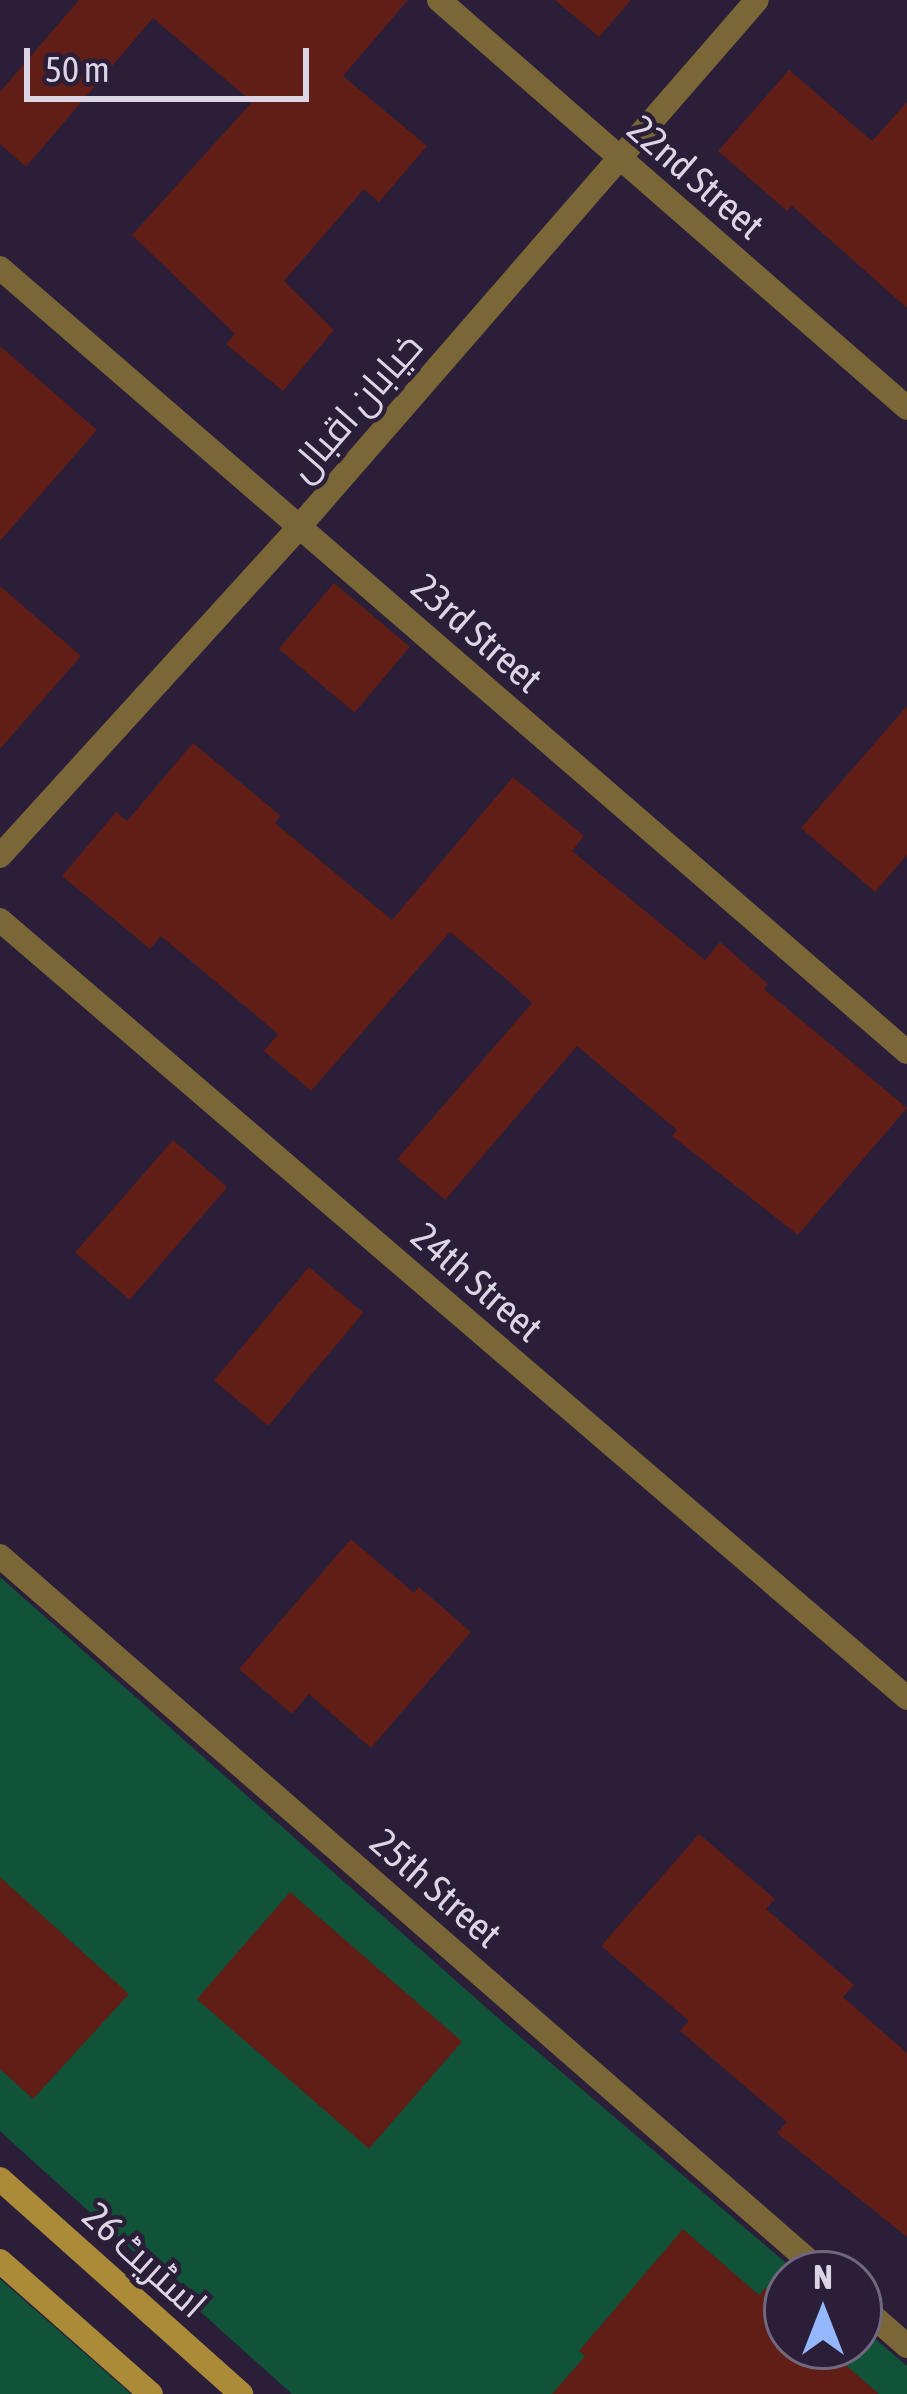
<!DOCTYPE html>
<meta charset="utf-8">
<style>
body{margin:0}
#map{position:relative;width:907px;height:2394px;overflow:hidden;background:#2a1e38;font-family:"Asap Condensed",Cairo,sans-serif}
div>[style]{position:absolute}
.green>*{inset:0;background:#105338}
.building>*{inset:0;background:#601e16;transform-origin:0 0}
.minor>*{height:24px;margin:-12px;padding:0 12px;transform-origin:12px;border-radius:12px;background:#7a6636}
.tertiary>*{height:24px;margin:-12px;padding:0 12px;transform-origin:12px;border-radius:12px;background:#7a6636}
.secondary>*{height:24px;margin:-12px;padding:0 12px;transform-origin:12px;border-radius:12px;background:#ab8b38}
span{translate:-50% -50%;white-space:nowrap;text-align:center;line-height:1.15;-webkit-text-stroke:9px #2a1e38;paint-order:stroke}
.street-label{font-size:39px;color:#dcd5e6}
.north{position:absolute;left:763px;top:2250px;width:120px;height:120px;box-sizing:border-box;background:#2a1e38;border:3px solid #71677e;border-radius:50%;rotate:0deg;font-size:33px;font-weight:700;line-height:48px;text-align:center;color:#dcd5e6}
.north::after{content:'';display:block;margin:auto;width:42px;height:54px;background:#94b7fd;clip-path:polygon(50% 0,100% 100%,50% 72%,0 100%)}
.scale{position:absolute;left:24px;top:48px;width:285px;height:54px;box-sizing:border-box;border:6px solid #dcd5e6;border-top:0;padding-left:15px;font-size:36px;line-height:42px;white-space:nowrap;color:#dcd5e6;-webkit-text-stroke:9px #2a1e38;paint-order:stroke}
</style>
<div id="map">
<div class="green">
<div style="clip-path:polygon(0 1577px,498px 2018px,799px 2274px,787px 2274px,787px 2346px,859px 2346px,859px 2325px,907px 2366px,907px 2394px,292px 2394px,25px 2154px,0 2131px)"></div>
<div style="clip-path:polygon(0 2279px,131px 2394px,0 2394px)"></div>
</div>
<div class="building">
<div style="clip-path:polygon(79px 0,408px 0,343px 76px,427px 146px,379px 202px,364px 189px,284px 281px,334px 330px,283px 391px,226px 344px,235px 334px,132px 235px,252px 102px,153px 18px,26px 167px,0 144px,0 92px)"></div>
<div style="clip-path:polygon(555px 0,631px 0,599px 37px)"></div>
<div style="clip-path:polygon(789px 70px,872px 141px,907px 102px,907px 308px,792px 206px,787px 211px,718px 151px)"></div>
<div style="clip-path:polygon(0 346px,97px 430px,0 541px)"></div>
<div style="left:334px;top:583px;width:99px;height:86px;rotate:40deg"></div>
<div style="clip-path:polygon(0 586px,81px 656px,0 749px)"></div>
<div style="clip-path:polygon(907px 706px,907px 855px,875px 892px,801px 828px)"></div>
<div style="clip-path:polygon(193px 743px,281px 816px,275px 823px,392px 920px,513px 777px,584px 836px,572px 851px,705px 960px,720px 942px,768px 984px,764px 989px,907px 1108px,798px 1235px,672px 1136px,677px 1130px,577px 1046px,445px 1200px,397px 1159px,532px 1003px,512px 984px,450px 932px,311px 1091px,264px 1051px,278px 1034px,161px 936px,150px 949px,62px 876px,116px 812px,127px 821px)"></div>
<div style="left:173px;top:1140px;width:72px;height:149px;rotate:41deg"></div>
<div style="left:309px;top:1267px;width:71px;height:148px;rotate:40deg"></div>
<div style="clip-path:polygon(351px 1539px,414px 1593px,419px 1587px,471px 1632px,371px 1748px,309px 1694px,292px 1714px,239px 1669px)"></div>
<div style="clip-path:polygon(699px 1834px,775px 1899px,766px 1909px,854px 1985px,843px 1997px,907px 2053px,907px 2237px,777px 2133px,787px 2122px,680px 2031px,689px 2021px,601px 1946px)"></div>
<div style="clip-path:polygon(0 1877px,129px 1994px,33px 2099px,0 2069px)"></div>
<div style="left:290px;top:1892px;width:228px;height:142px;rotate:41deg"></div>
<div style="clip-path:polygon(683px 2229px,759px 2295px,765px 2288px,787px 2307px,787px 2346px,824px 2346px,879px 2394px,552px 2394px,585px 2356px,579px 2351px)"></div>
</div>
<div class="minor">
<div style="left:439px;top:0;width:621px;rotate:41.08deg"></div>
<div style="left:0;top:268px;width:1199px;rotate:40.84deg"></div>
<div style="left:0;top:920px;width:1195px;rotate:40.62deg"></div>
<div style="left:0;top:1556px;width:1093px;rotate:41.07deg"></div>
<div style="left:859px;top:2304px;width:64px;rotate:41.2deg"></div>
</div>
<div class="tertiary">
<div style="left:0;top:856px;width:445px;rotate:-47.7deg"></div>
<div style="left:299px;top:527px;width:698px;rotate:-49.01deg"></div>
</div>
<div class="secondary">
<div style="left:0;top:2179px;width:323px;rotate:41.7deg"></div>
<div style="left:0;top:2261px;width:201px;rotate:41.4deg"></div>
</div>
<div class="street-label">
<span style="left:696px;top:177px;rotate:41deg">22nd Street</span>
<span style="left:355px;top:407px;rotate:-49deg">خیابان اقبال</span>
<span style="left:477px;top:633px;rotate:41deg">23rd Street</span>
<span style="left:477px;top:1282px;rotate:41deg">24th Street</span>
<span style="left:436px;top:1888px;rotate:41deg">25th Street</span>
<span style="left:145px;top:2260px;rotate:42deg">اسٹریٹ 26</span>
</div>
<div class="north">N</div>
<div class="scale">50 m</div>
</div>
